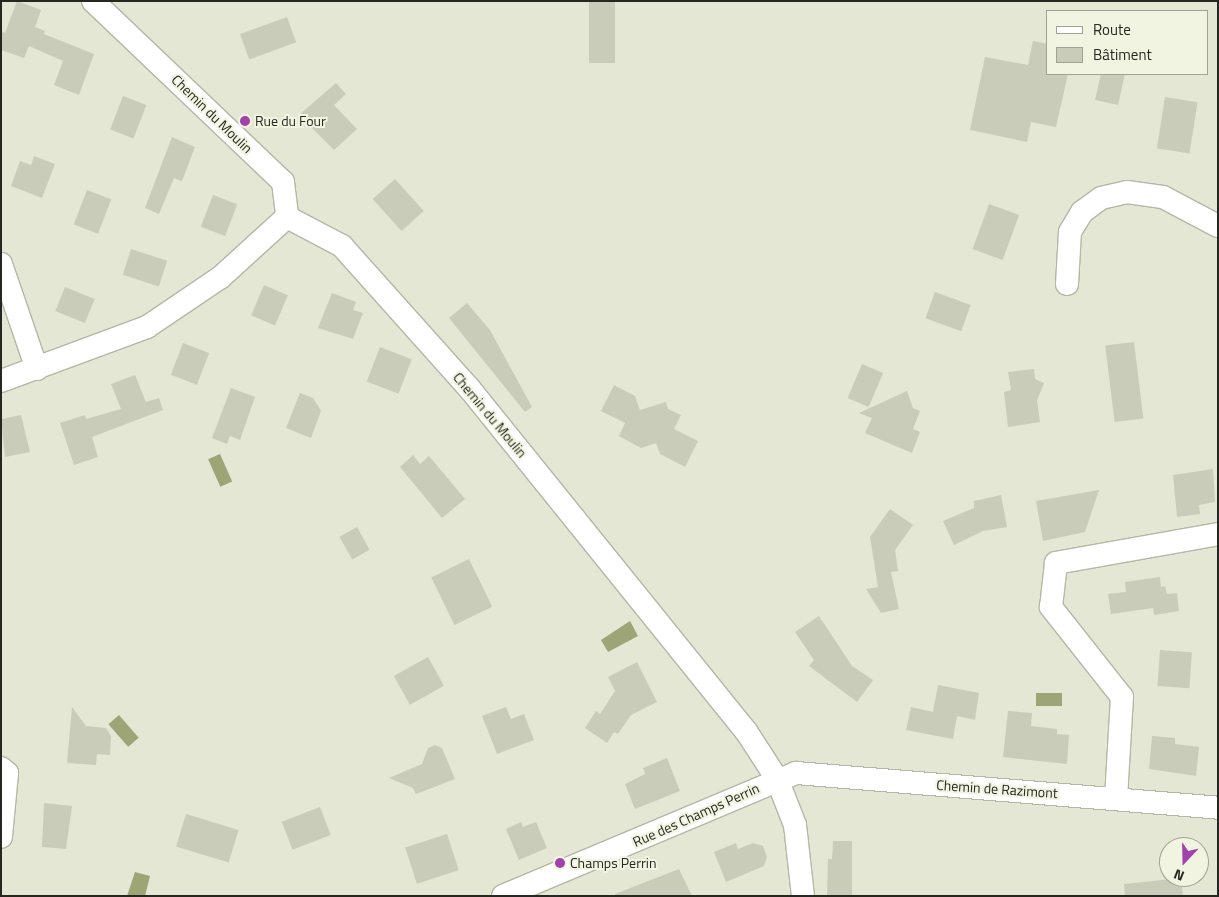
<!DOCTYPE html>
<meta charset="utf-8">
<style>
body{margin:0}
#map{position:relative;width:1219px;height:897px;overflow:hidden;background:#e4e7d4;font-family:"Titillium Web",sans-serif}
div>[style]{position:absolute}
.water>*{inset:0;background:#9da476;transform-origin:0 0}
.building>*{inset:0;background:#c9ccb9;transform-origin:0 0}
.roads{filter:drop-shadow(1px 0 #b4b7a5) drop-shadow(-1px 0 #b4b7a5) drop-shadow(0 1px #b4b7a5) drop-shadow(0 -1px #b4b7a5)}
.street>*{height:22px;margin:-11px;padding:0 11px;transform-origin:11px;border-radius:11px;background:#fff}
.dots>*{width:14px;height:14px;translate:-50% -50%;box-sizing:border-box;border:2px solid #f1f4e1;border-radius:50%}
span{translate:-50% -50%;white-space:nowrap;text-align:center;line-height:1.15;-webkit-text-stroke:4px #f1f4e1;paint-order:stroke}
.street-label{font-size:14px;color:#262720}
.poi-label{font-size:14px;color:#262720}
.left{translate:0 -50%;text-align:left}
.frame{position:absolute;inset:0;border:2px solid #262720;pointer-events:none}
.legend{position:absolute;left:1046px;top:10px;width:162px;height:65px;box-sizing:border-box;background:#f1f4e1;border:1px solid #a0a294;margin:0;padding:6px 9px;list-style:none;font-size:15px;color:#262720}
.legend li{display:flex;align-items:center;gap:10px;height:25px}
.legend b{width:25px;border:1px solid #a0a294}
.north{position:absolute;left:1159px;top:837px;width:50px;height:50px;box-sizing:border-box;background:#f1f4e1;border:1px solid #a0a294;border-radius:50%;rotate:201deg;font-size:14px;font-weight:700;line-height:20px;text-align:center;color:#262720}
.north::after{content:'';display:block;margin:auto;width:18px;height:22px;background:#a141aa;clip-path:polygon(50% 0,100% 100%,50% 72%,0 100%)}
</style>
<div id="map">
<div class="water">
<div style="left:220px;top:454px;width:30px;height:13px;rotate:66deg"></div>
<div style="clip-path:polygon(630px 621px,638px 636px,608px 652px,601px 640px)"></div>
<div style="left:1036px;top:693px;width:26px;height:13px"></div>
<div style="left:119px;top:715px;width:30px;height:14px;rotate:49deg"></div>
<div style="clip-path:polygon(135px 872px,150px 876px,145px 896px,127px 896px)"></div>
</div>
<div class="building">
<div style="clip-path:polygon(17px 1px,41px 10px,35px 27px,45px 31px,44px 34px,94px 54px,79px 95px,54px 85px,63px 61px,29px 46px,24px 58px,1px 50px,1px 31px,5px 33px)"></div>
<div style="left:615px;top:1px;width:62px;height:26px;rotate:90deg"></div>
<div style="left:287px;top:17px;width:27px;height:50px;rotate:70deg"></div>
<div style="clip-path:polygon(1033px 41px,1048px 44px,1048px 74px,1068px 74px,1056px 127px,1031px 122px,1027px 142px,970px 130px,985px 57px,1028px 65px)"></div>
<div style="clip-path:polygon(1101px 74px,1125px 74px,1118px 105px,1095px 100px)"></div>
<div style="clip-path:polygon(336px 83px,346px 94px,334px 105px,357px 129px,334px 150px,299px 115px)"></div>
<div style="left:123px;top:96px;width:25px;height:36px;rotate:21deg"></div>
<div style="left:1165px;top:97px;width:33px;height:52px;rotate:9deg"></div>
<div style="clip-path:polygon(172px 137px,195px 147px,182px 181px,174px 178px,159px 214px,145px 208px)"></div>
<div style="clip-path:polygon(34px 156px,55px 164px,42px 198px,11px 186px,20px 161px,31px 165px)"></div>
<div style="left:395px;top:179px;width:43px;height:30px;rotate:48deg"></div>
<div style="left:87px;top:190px;width:26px;height:37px;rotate:21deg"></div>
<div style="left:213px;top:195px;width:26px;height:34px;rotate:21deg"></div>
<div style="left:989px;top:204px;width:32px;height:48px;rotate:20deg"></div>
<div style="left:131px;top:249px;width:38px;height:27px;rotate:18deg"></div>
<div style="left:264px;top:285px;width:26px;height:33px;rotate:23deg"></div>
<div style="left:65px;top:287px;width:32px;height:26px;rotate:22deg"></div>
<div style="left:935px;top:292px;width:38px;height:28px;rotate:20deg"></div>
<div style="clip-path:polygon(332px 293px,356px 302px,353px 310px,363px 313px,353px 339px,318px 328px)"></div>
<div style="clip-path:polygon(467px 303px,490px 330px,532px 407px,525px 412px,449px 318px)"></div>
<div style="left:1134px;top:342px;width:77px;height:29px;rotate:83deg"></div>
<div style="left:183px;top:343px;width:28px;height:34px;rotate:21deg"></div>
<div style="left:380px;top:347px;width:34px;height:37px;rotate:21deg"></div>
<div style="left:862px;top:364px;width:23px;height:37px;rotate:23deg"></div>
<div style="clip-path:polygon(1034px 369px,1035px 379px,1044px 383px,1037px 400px,1040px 422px,1008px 427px,1004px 392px,1011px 390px,1008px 372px)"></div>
<div style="clip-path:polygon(135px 375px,146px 402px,159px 398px,163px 410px,92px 437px,98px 457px,74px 465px,60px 423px,85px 415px,86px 419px,121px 409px,111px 384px)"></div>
<div style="clip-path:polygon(614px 385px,635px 396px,640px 410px,666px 402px,668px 409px,681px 415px,674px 429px,698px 441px,685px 467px,660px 454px,656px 443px,641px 448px,619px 436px,625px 423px,601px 411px)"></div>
<div style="clip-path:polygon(231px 388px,255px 397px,240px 440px,230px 436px,227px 444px,212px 438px)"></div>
<div style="clip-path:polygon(907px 391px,913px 408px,920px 411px,913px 429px,920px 432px,912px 453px,865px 433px,872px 418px,859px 413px)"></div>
<div style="clip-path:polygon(300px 393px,313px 398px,321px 411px,311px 438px,286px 428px)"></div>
<div style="clip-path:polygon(21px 415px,30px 452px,5px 457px,1px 419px)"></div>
<div style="clip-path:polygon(413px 455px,420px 464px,429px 456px,465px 499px,442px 518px,400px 467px)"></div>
<div style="clip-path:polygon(1213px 469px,1215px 502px,1199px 505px,1200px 514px,1177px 517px,1173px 475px)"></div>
<div style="clip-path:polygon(1099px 490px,1085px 532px,1043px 541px,1036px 501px)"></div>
<div style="clip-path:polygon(1001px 495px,1007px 527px,983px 531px,954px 545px,943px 521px,974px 508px,974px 501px)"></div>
<div style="clip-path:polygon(890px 509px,913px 525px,895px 550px,898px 571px,891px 572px,899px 609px,881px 613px,866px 589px,878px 587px,870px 537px)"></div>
<div style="left:357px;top:527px;width:26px;height:20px;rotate:61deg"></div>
<div style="left:469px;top:559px;width:53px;height:42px;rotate:64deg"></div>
<div style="clip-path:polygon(1160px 577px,1161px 587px,1165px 586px,1167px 594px,1177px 593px,1179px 611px,1154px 615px,1153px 608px,1111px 614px,1108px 594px,1126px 592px,1125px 582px)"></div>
<div style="clip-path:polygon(819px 616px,852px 666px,873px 680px,857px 702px,809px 666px,814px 660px,795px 632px)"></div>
<div style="left:1160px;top:650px;width:32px;height:36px;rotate:4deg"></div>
<div style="left:428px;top:657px;width:33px;height:39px;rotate:61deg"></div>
<div style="clip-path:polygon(637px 662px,657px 702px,631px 715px,618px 734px,614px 732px,607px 743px,585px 728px,596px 711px,600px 714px,615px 691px,608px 677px)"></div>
<div style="clip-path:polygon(938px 685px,979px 693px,975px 720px,957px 716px,953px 739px,906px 730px,911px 707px,933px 712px)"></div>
<div style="clip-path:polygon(72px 707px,86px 726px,106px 728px,111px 736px,110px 755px,97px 754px,96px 765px,67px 763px)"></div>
<div style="clip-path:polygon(506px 707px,511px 719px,524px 714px,534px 740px,497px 754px,482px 716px)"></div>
<div style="clip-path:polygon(1008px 711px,1032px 713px,1031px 726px,1057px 729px,1057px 734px,1069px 735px,1067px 764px,1003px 757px)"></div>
<div style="clip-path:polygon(1152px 736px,1175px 738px,1175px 744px,1199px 747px,1196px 776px,1149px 769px)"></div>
<div style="clip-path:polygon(435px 745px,442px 748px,455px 779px,416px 794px,413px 788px,389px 778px,422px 764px,428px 748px)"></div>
<div style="clip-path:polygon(667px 758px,680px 791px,635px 809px,625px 784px,645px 774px,643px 768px)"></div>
<div style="clip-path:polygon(44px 803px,72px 806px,66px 849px,42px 847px)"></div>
<div style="left:320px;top:807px;width:30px;height:41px;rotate:69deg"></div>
<div style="left:186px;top:814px;width:55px;height:34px;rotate:17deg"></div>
<div style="clip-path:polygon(521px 822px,523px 827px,536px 822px,547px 848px,519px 860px,506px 829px)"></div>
<div style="left:447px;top:834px;width:38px;height:44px;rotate:72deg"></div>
<div style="clip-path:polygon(833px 841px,852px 841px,852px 896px,827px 896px,828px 859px,832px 859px)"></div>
<div style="clip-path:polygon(736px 843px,738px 849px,753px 843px,763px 846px,767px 857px,764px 866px,726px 882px,714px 852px)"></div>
<div style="clip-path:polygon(679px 869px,692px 896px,615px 896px,615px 894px)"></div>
<div style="clip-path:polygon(1181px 878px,1183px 896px,1125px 896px,1124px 884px)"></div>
</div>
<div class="roads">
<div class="street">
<div style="left:93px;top:1px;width:262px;rotate:43.6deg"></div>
<div style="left:283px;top:182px;width:35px;rotate:83deg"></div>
<div style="left:287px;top:217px;width:62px;rotate:27.8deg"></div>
<div style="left:342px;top:246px;width:191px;rotate:48.2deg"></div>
<div style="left:469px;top:388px;width:441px;rotate:51.1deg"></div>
<div style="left:746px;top:731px;width:57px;rotate:57.1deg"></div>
<div style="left:777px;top:779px;width:49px;rotate:68.6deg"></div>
<div style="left:795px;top:825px;width:71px;rotate:83.6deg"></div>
<div style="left:1px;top:264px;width:111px;rotate:71.1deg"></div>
<div style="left:1067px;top:284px;width:52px;rotate:-86.7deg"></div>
<div style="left:1070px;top:232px;width:23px;rotate:-59deg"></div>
<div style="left:1082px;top:212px;width:24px;rotate:-36deg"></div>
<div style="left:1101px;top:198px;width:27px;rotate:-13deg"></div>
<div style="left:1127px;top:192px;width:36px;rotate:8deg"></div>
<div style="left:1163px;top:197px;width:62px;rotate:27.8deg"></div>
<div style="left:1px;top:381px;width:156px;rotate:-20.3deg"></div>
<div style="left:147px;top:327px;width:89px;rotate:-34deg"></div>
<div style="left:221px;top:277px;width:89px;rotate:-42.3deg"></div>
<div style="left:1px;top:768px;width:8px;rotate:40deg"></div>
<div style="left:7px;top:773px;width:64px;rotate:95.4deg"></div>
<div style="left:1116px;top:798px;width:101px;rotate:-86.6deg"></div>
<div style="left:1122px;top:697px;width:115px;rotate:-128.3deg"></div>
<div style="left:1051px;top:607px;width:44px;rotate:-83.5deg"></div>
<div style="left:1056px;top:563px;width:165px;rotate:-10.1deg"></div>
<div style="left:503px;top:896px;width:318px;rotate:-22.8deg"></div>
<div style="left:796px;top:773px;width:423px;rotate:4.7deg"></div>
</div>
</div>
<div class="dots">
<div style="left:245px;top:121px;background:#a141aa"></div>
<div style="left:560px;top:863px;background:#a141aa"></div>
</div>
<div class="street-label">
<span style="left:212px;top:114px;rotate:44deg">Chemin du Moulin</span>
<span style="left:490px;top:415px;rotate:50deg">Chemin du Moulin</span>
<span style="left:997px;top:789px;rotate:4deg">Chemin de Razimont</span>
<span style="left:696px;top:815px;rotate:-24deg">Rue des Champs Perrin</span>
</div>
<div class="poi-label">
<span class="left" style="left:255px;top:121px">Rue du Four</span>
<span class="left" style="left:570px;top:863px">Champs Perrin</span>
</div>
<div class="frame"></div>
<ul class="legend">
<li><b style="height:6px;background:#fff"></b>Route</li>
<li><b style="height:14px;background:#c9ccb9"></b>Bâtiment</li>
</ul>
<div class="north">N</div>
</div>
